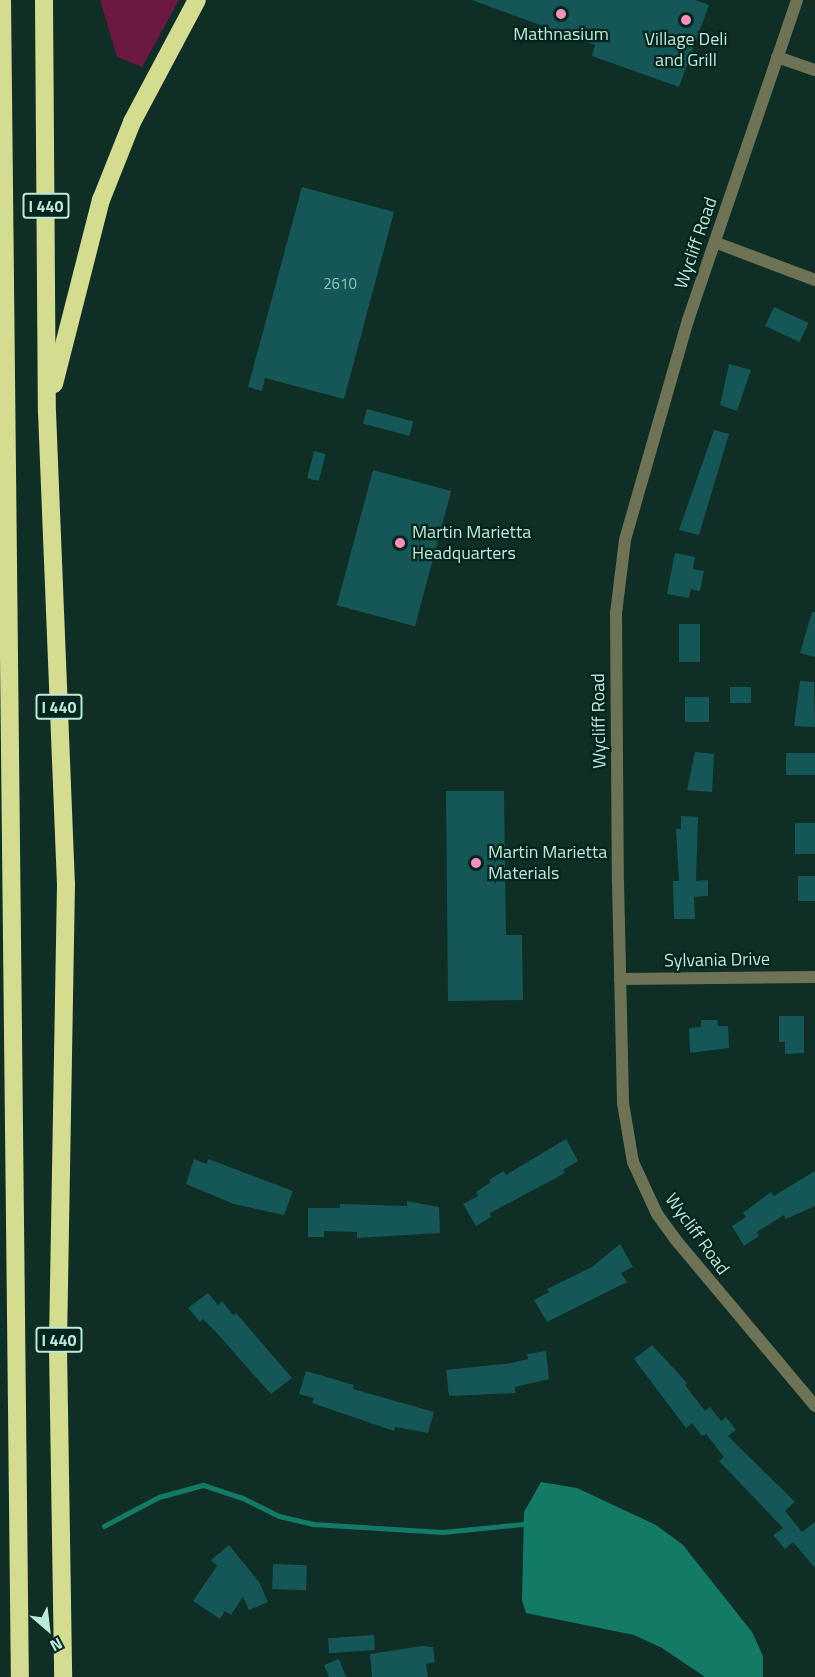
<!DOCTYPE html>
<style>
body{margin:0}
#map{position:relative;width:815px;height:1677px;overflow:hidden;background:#0f2e26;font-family:"Titillium Web",sans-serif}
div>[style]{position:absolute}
.green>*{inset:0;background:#6b1942}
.water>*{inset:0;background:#127a65}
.stream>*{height:4.5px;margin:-2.25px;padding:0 2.25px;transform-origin:2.25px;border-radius:2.25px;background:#127a65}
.building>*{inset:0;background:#155656;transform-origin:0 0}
.street>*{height:12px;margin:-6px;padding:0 6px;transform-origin:6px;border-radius:6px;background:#6f7355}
.highway>*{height:18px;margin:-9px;padding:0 9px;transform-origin:9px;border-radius:9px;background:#d3dc8f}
.dots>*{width:16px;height:16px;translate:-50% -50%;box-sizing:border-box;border:3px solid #04241d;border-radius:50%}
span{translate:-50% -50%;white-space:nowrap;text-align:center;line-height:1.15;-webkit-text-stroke:4.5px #04241d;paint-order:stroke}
.number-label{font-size:15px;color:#93c4ba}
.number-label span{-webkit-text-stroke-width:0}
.shield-label span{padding:2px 4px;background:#04241d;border:2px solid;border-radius:4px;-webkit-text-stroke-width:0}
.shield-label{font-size:16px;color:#bde9db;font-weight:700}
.poi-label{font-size:18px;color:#bde9db}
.left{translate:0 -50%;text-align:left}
.street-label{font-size:18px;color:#bde9db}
.north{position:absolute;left:18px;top:1599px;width:60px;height:60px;-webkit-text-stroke:4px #04241d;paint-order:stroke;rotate:152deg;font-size:16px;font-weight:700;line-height:24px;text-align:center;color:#bde9db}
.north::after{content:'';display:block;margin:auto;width:21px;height:27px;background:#bde9db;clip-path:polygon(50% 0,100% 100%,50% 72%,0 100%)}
</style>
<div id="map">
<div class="green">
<div style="clip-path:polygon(100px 0,179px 0,142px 67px,117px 57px)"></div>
</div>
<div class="water">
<div style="clip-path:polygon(541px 1482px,577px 1488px,656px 1525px,683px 1545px,752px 1632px,763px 1656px,763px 1677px,705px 1677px,662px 1648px,634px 1635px,526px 1613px,522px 1600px,524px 1512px)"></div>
</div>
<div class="stream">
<div style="left:104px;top:1526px;width:62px;rotate:-27.8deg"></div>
<div style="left:159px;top:1497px;width:46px;rotate:-15.3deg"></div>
<div style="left:203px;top:1485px;width:40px;rotate:18deg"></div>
<div style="left:241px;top:1497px;width:42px;rotate:26.6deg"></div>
<div style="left:279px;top:1516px;width:35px;rotate:13deg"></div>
<div style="left:313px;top:1524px;width:130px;rotate:3.5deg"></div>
<div style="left:443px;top:1532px;width:80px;rotate:-5.7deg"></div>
</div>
<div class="building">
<div style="clip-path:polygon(472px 0,695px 0,709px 5px,679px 87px,592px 56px,595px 45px)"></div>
<div style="clip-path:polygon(302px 187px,394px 212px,344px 399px,265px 378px,262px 391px,248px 387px)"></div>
<div style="left:774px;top:307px;width:38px;height:21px;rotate:25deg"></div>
<div style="clip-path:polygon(729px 364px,751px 370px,737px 411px,720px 405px)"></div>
<div style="left:367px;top:409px;width:48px;height:15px;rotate:15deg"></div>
<div style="clip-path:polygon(714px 430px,729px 434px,699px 535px,679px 530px)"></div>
<div style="left:314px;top:451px;width:12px;height:28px;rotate:14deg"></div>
<div style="left:373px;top:470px;width:81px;height:140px;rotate:15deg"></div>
<div style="clip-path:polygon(675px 553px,695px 557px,693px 569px,704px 571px,700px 591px,691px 589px,689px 598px,667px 594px)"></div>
<div style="clip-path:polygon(812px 612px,815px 612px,815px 657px,800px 653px)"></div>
<div style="left:700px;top:624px;width:38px;height:21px;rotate:90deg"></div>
<div style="clip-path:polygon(800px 681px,814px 682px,815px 727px,794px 726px)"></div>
<div style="left:730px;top:687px;width:21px;height:16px"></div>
<div style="left:685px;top:697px;width:24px;height:25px"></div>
<div style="clip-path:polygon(695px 752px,714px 754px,712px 792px,687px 790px)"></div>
<div style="left:786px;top:753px;width:29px;height:22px"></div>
<div style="clip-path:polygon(446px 791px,504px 791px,506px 935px,522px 935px,523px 1000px,448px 1001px)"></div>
<div style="clip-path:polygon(681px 816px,698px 817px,696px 881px,708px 880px,708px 896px,694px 897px,695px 919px,674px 919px,673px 881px,679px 881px,676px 829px,681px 829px)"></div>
<div style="left:795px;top:823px;width:20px;height:31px"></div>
<div style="left:815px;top:876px;width:25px;height:17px;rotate:90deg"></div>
<div style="clip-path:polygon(779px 1016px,804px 1016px,804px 1053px,785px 1054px,785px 1042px,779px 1042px)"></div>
<div style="clip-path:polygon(701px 1020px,717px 1020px,718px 1026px,728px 1026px,729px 1048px,690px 1053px,689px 1028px,701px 1027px)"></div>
<div style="clip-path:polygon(566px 1139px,578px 1161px,563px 1170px,565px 1173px,490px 1213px,491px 1217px,476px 1226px,463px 1204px,478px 1196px,476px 1192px,491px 1182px,489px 1180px,504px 1171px,506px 1175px)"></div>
<div style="clip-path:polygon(194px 1159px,207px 1164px,208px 1159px,293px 1191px,284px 1215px,234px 1204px,186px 1184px)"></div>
<div style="clip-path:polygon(815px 1171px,815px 1206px,786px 1219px,784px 1215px,757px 1232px,759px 1236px,744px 1246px,732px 1226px,746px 1217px,743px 1213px,771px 1192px,774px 1196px)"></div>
<div style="clip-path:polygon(407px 1201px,439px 1207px,440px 1233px,357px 1238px,357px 1232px,324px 1231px,324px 1237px,308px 1237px,308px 1208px,340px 1208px,340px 1204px,407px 1206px)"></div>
<div style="clip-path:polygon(620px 1244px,633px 1267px,621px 1273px,627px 1282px,547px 1322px,534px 1300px,549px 1292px,547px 1289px,592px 1267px)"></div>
<div style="clip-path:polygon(208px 1293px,218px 1305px,222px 1301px,233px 1315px,236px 1313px,292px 1378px,271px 1394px,215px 1331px,203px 1319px,200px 1322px,188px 1308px)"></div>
<div style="clip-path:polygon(652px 1345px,687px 1383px,685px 1385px,705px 1411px,710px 1407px,721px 1421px,726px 1417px,736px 1430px,728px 1436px,795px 1502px,785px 1511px,802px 1532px,815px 1522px,815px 1568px,793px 1542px,785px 1549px,773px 1535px,783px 1528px,719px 1461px,724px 1457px,706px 1434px,702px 1436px,692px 1423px,686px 1428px,634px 1359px)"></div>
<div style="clip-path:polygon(546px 1351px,549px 1379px,515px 1387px,515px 1393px,449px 1396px,446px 1370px,512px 1363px,528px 1359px,527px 1354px)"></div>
<div style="clip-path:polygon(306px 1371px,354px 1385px,353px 1389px,434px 1412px,428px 1433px,395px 1427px,394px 1431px,312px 1403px,314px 1398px,299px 1394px)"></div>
<div style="clip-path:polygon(229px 1545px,259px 1582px,268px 1602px,249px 1610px,243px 1597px,231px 1615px,225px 1611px,220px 1619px,193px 1601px,217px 1566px,211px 1560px)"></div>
<div style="left:273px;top:1564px;width:34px;height:25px;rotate:2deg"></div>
<div style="left:374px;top:1635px;width:15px;height:46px;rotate:86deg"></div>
<div style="clip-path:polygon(422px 1646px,433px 1647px,435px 1662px,426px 1664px,428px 1677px,372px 1677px,370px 1654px)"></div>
<div style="clip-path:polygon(339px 1659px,346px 1677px,329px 1677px,324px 1665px)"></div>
</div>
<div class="street">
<div style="left:797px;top:0;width:338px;rotate:108.8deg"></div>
<div style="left:688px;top:320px;width:229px;rotate:106deg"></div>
<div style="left:625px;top:540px;width:74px;rotate:97deg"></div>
<div style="left:616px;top:613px;width:269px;rotate:89.6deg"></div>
<div style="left:618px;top:882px;width:221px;rotate:88.7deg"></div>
<div style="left:623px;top:1103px;width:60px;rotate:80.4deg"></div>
<div style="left:633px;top:1162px;width:57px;rotate:65.2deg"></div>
<div style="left:657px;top:1214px;width:31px;rotate:54deg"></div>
<div style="left:675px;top:1239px;width:218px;rotate:50deg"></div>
<div style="left:777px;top:57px;width:40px;rotate:18.9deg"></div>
<div style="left:717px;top:243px;width:105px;rotate:20.7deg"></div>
<div style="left:620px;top:979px;width:195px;rotate:-0.6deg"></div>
</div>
<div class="highway">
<div style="left:2px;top:0;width:1677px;rotate:89.39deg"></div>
<div style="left:44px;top:0;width:412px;rotate:89.6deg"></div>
<div style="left:47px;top:412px;width:472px;rotate:87.7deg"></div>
<div style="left:66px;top:884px;width:463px;rotate:91deg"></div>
<div style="left:58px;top:1347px;width:330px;rotate:89.1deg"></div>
<div style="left:54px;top:384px;width:190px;rotate:-75.7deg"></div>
<div style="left:101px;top:200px;width:84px;rotate:-68.3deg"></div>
<div style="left:132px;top:122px;width:138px;rotate:-62deg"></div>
</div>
<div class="dots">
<div style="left:561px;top:14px;background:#fe8ebd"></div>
<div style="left:686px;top:20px;background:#fe8ebd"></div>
<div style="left:400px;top:543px;background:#fe8ebd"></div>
<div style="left:476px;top:863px;background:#fe8ebd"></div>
</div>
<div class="number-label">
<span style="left:340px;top:284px">2610</span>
</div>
<div class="shield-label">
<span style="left:46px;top:206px">I 440</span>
<span style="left:59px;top:707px">I 440</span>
<span style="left:59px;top:1340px">I 440</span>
</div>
<div class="poi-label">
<span style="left:561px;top:34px">Mathnasium</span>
<span style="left:686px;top:50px">Village Deli<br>and Grill</span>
<span class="left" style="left:412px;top:543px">Martin Marietta<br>Headquarters</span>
<span class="left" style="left:488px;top:863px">Martin Marietta<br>Materials</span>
</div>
<div class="street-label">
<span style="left:696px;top:243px;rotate:-71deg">Wycliff Road</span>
<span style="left:599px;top:721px;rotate:-91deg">Wycliff Road</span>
<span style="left:717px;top:960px;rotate:-1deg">Sylvania Drive</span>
<span style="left:697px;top:1234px;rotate:54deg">Wycliff Road</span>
</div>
<div class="north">N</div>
</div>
